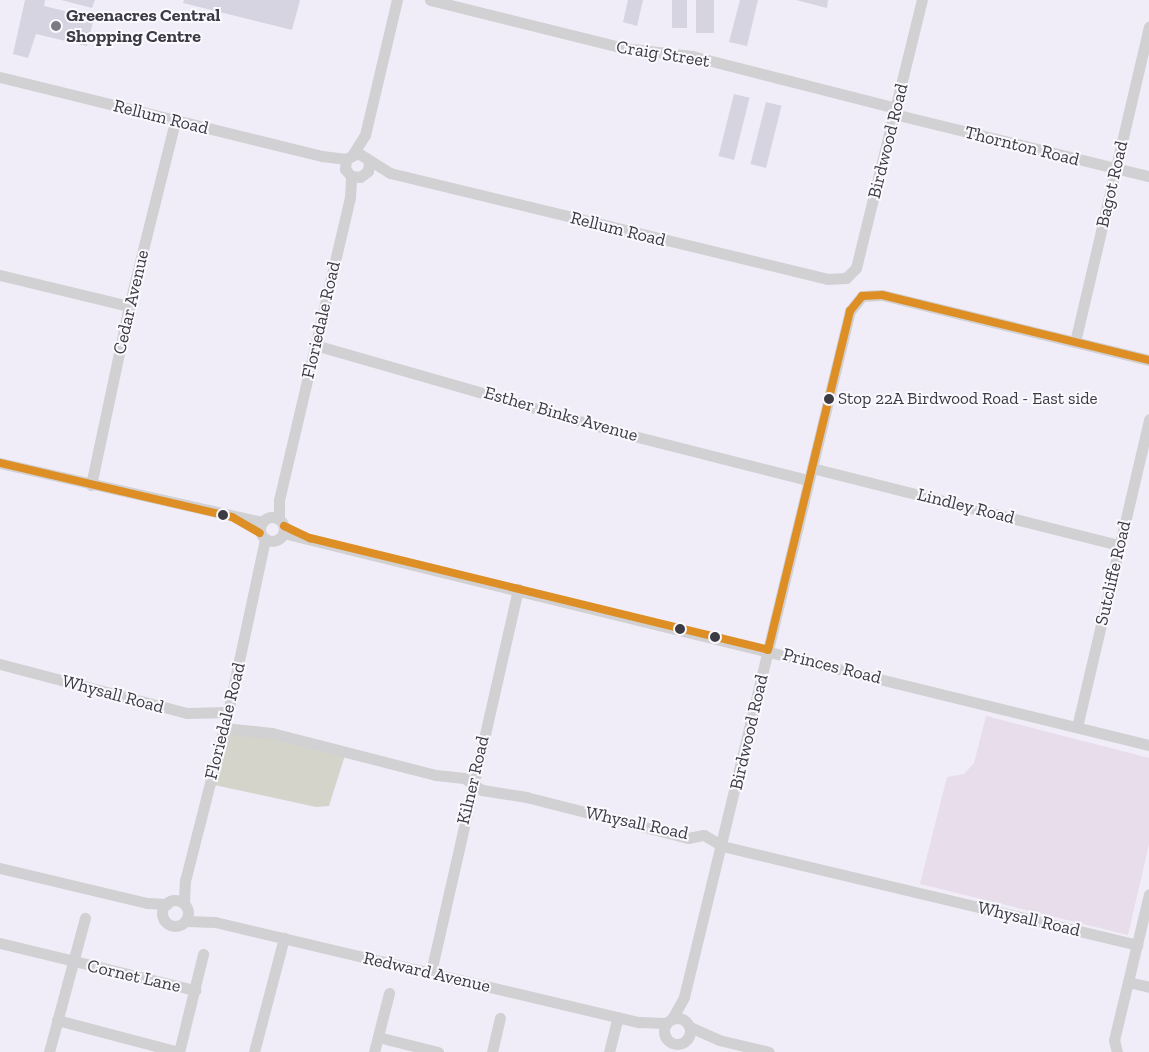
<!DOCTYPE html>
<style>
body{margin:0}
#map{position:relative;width:1149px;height:1052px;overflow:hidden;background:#f0edf8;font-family:"Zilla Slab",serif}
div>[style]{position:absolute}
.education>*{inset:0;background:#e8ddea}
.green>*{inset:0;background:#d4d4cb}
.building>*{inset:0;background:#d5d4e0;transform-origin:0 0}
.minor>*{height:11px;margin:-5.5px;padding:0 5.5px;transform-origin:5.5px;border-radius:5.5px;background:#d1d0d3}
.minor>.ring{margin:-5.5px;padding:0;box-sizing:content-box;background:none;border:11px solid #d1d0d3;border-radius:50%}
.bus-1>*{height:8px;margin:-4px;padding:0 4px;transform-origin:4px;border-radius:4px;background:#dd8e24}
.dots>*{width:14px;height:14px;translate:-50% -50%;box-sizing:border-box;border:2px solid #faf9fe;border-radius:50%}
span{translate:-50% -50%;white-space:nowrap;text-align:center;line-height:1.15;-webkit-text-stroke:4px #faf9fe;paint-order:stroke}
.bus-label{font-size:17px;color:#3c3a43}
.left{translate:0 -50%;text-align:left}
.poi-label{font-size:18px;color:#3c3a43;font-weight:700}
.street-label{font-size:18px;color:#3c3a43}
</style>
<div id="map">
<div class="education">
<div style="clip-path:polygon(986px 716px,1149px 758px,1149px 844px,1128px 935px,920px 884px,947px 777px,964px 774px,974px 763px)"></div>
</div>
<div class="green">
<div style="clip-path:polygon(225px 728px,346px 752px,329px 806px,316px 807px,210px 784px)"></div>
</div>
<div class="building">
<div style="clip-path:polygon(25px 0,45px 0,44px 6px,94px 18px,87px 46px,36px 34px,28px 58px,13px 54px)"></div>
<div style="clip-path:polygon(61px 0,95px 0,92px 8px)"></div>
<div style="clip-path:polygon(184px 0,300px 0,292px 30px,183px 3px)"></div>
<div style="clip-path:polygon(628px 0,643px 0,637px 26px,623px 22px)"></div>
<div style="left:672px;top:0;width:15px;height:28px"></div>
<div style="left:696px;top:0;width:18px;height:33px"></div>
<div style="clip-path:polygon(740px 0,758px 0,747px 46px,729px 42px)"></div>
<div style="clip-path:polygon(796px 0,828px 0,827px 8px)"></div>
<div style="left:734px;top:94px;width:16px;height:64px;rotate:14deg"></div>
<div style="left:766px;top:102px;width:16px;height:64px;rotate:14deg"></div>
</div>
<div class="minor">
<div style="left:430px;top:0;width:200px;rotate:13.9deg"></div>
<div style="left:624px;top:48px;width:68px;rotate:6.7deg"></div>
<div style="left:692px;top:56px;width:211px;rotate:14.3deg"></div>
<div style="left:0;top:77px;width:332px;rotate:13.8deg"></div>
<div style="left:322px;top:156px;width:24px;rotate:7deg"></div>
<div style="left:894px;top:114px;width:262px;rotate:13.7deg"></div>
<div style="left:353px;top:154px;width:22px;rotate:-58deg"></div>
<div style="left:365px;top:135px;width:139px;rotate:-76.7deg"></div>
<div style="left:369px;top:162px;width:9px;rotate:96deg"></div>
<div style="left:368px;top:171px;width:10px;rotate:143deg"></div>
<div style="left:360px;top:177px;width:9px;rotate:-174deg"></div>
<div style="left:351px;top:176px;width:9px;rotate:-131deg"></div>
<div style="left:345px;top:169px;width:10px;rotate:-84deg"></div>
<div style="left:346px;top:159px;width:13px;rotate:-27deg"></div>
<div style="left:358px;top:153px;width:38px;rotate:32deg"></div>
<div style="left:390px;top:173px;width:450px;rotate:13.6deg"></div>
<div style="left:827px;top:279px;width:19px;rotate:-3deg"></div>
<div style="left:846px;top:278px;width:14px;rotate:-45deg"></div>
<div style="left:856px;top:268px;width:276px;rotate:-76.2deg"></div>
<div style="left:0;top:275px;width:133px;rotate:13.5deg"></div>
<div style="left:1075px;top:342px;width:324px;rotate:-76.8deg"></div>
<div style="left:315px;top:345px;width:319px;rotate:16deg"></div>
<div style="left:622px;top:433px;width:192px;rotate:14.2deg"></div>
<div style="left:0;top:463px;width:269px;rotate:12.7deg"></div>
<div style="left:812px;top:468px;width:317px;rotate:14.1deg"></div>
<div style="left:91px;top:485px;width:183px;rotate:-78deg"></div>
<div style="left:129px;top:306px;width:191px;rotate:-76deg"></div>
<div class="ring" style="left:260px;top:517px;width:13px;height:13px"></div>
<div style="left:279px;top:519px;width:19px;rotate:-90deg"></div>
<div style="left:279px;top:500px;width:310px;rotate:-76.8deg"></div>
<div style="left:350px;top:198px;width:22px;rotate:-87deg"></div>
<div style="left:283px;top:533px;width:892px;rotate:13.76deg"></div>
<div style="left:0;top:664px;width:193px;rotate:14.7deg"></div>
<div style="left:187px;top:713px;width:41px;rotate:-1.4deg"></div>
<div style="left:1077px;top:727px;width:316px;rotate:-76.8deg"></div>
<div style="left:225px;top:728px;width:47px;rotate:6.1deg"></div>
<div style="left:272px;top:733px;width:169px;rotate:14.4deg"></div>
<div style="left:436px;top:775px;width:28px;rotate:6deg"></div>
<div style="left:464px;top:778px;width:22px;rotate:34deg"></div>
<div style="left:482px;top:790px;width:45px;rotate:9deg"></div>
<div style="left:526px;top:797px;width:167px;rotate:14.2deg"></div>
<div style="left:688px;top:838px;width:16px;rotate:-11deg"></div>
<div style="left:704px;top:835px;width:21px;rotate:31deg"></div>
<div style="left:722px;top:846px;width:427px;rotate:13.4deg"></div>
<div style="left:0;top:868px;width:151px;rotate:13.4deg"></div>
<div style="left:147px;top:903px;width:20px;rotate:3deg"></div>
<div class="ring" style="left:162px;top:900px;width:15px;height:15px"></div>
<div style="left:184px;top:904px;width:23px;rotate:-88deg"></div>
<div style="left:185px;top:881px;width:174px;rotate:-75.7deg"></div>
<div style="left:228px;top:712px;width:177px;rotate:-77.9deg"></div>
<div style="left:186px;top:921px;width:29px;rotate:2deg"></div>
<div style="left:215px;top:922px;width:436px;rotate:13.3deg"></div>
<div style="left:639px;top:1022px;width:27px;rotate:2deg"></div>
<div style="left:0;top:943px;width:201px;rotate:13.6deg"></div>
<div style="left:431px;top:972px;width:393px;rotate:-77.2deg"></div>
<div style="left:1128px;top:982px;width:22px;rotate:13deg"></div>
<div class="ring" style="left:664px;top:1018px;width:15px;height:15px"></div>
<div style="left:672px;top:1019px;width:25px;rotate:-61deg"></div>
<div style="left:684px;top:997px;width:706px;rotate:-76.4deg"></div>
<div style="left:850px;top:311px;width:19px;rotate:-51deg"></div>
<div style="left:862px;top:296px;width:20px;rotate:-3deg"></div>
<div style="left:882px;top:295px;width:275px;rotate:13.7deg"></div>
<div style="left:57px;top:1020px;width:126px;rotate:14.7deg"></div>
<div style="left:690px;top:1027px;width:32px;rotate:24deg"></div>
<div style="left:719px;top:1040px;width:51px;rotate:13.5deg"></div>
<div style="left:378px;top:1037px;width:62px;rotate:14deg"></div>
<div style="left:49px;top:1052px;width:139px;rotate:-75deg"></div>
<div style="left:179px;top:1052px;width:101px;rotate:-76.2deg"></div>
<div style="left:254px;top:1052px;width:118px;rotate:-75.3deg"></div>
<div style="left:374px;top:1052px;width:61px;rotate:-75.7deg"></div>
<div style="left:492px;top:1052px;width:35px;rotate:-77deg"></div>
<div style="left:609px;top:1052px;width:36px;rotate:-76deg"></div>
<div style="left:1117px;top:1052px;width:12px;rotate:-104deg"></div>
<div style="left:1114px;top:1040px;width:150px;rotate:-76.5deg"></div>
</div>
<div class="bus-1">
<div style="left:862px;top:296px;width:20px;rotate:-3deg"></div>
<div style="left:882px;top:295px;width:275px;rotate:13.7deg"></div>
<div style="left:0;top:463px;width:238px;rotate:13.1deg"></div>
<div style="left:232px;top:517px;width:32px;rotate:30deg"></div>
<div style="left:284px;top:526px;width:29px;rotate:25deg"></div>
<div style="left:310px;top:538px;width:471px;rotate:13.7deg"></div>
<div style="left:768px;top:650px;width:349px;rotate:-76.4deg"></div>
<div style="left:850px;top:311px;width:19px;rotate:-51deg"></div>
</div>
<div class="dots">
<div style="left:56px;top:26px;background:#7b7982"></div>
<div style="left:829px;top:399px;background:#3c3a43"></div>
<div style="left:223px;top:515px;background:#3c3a43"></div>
<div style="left:680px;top:629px;background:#3c3a43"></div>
<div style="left:715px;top:637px;background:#3c3a43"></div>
</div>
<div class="bus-label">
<span class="left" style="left:838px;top:399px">Stop 22A Birdwood Road - East side</span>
</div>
<div class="poi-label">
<span class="left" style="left:66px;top:26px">Greenacres Central<br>Shopping Centre</span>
</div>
<div class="street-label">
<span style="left:663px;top:54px;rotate:9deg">Craig Street</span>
<span style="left:161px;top:117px;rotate:14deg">Rellum Road</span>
<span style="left:888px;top:141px;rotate:-76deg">Birdwood Road</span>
<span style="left:1022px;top:146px;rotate:14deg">Thornton Road</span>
<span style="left:1112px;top:184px;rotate:-77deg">Bagot Road</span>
<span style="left:618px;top:229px;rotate:14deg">Rellum Road</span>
<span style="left:131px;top:302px;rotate:-77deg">Cedar Avenue</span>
<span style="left:321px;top:320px;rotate:-77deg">Floriedale Road</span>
<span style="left:561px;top:414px;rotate:16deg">Esther Binks Avenue</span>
<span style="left:966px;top:506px;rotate:14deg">Lindley Road</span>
<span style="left:1113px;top:573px;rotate:-77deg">Sutcliffe Road</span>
<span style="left:832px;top:666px;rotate:14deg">Princes Road</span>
<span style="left:113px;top:694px;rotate:15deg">Whysall Road</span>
<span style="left:225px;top:721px;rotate:-76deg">Floriedale Road</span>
<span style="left:749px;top:732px;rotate:-77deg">Birdwood Road</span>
<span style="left:473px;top:780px;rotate:-77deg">Kilner Road</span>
<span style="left:637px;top:823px;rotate:12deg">Whysall Road</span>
<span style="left:1029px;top:919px;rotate:13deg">Whysall Road</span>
<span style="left:427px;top:972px;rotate:13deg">Redward Avenue</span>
<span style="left:134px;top:976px;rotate:13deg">Cornet Lane</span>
</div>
</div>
